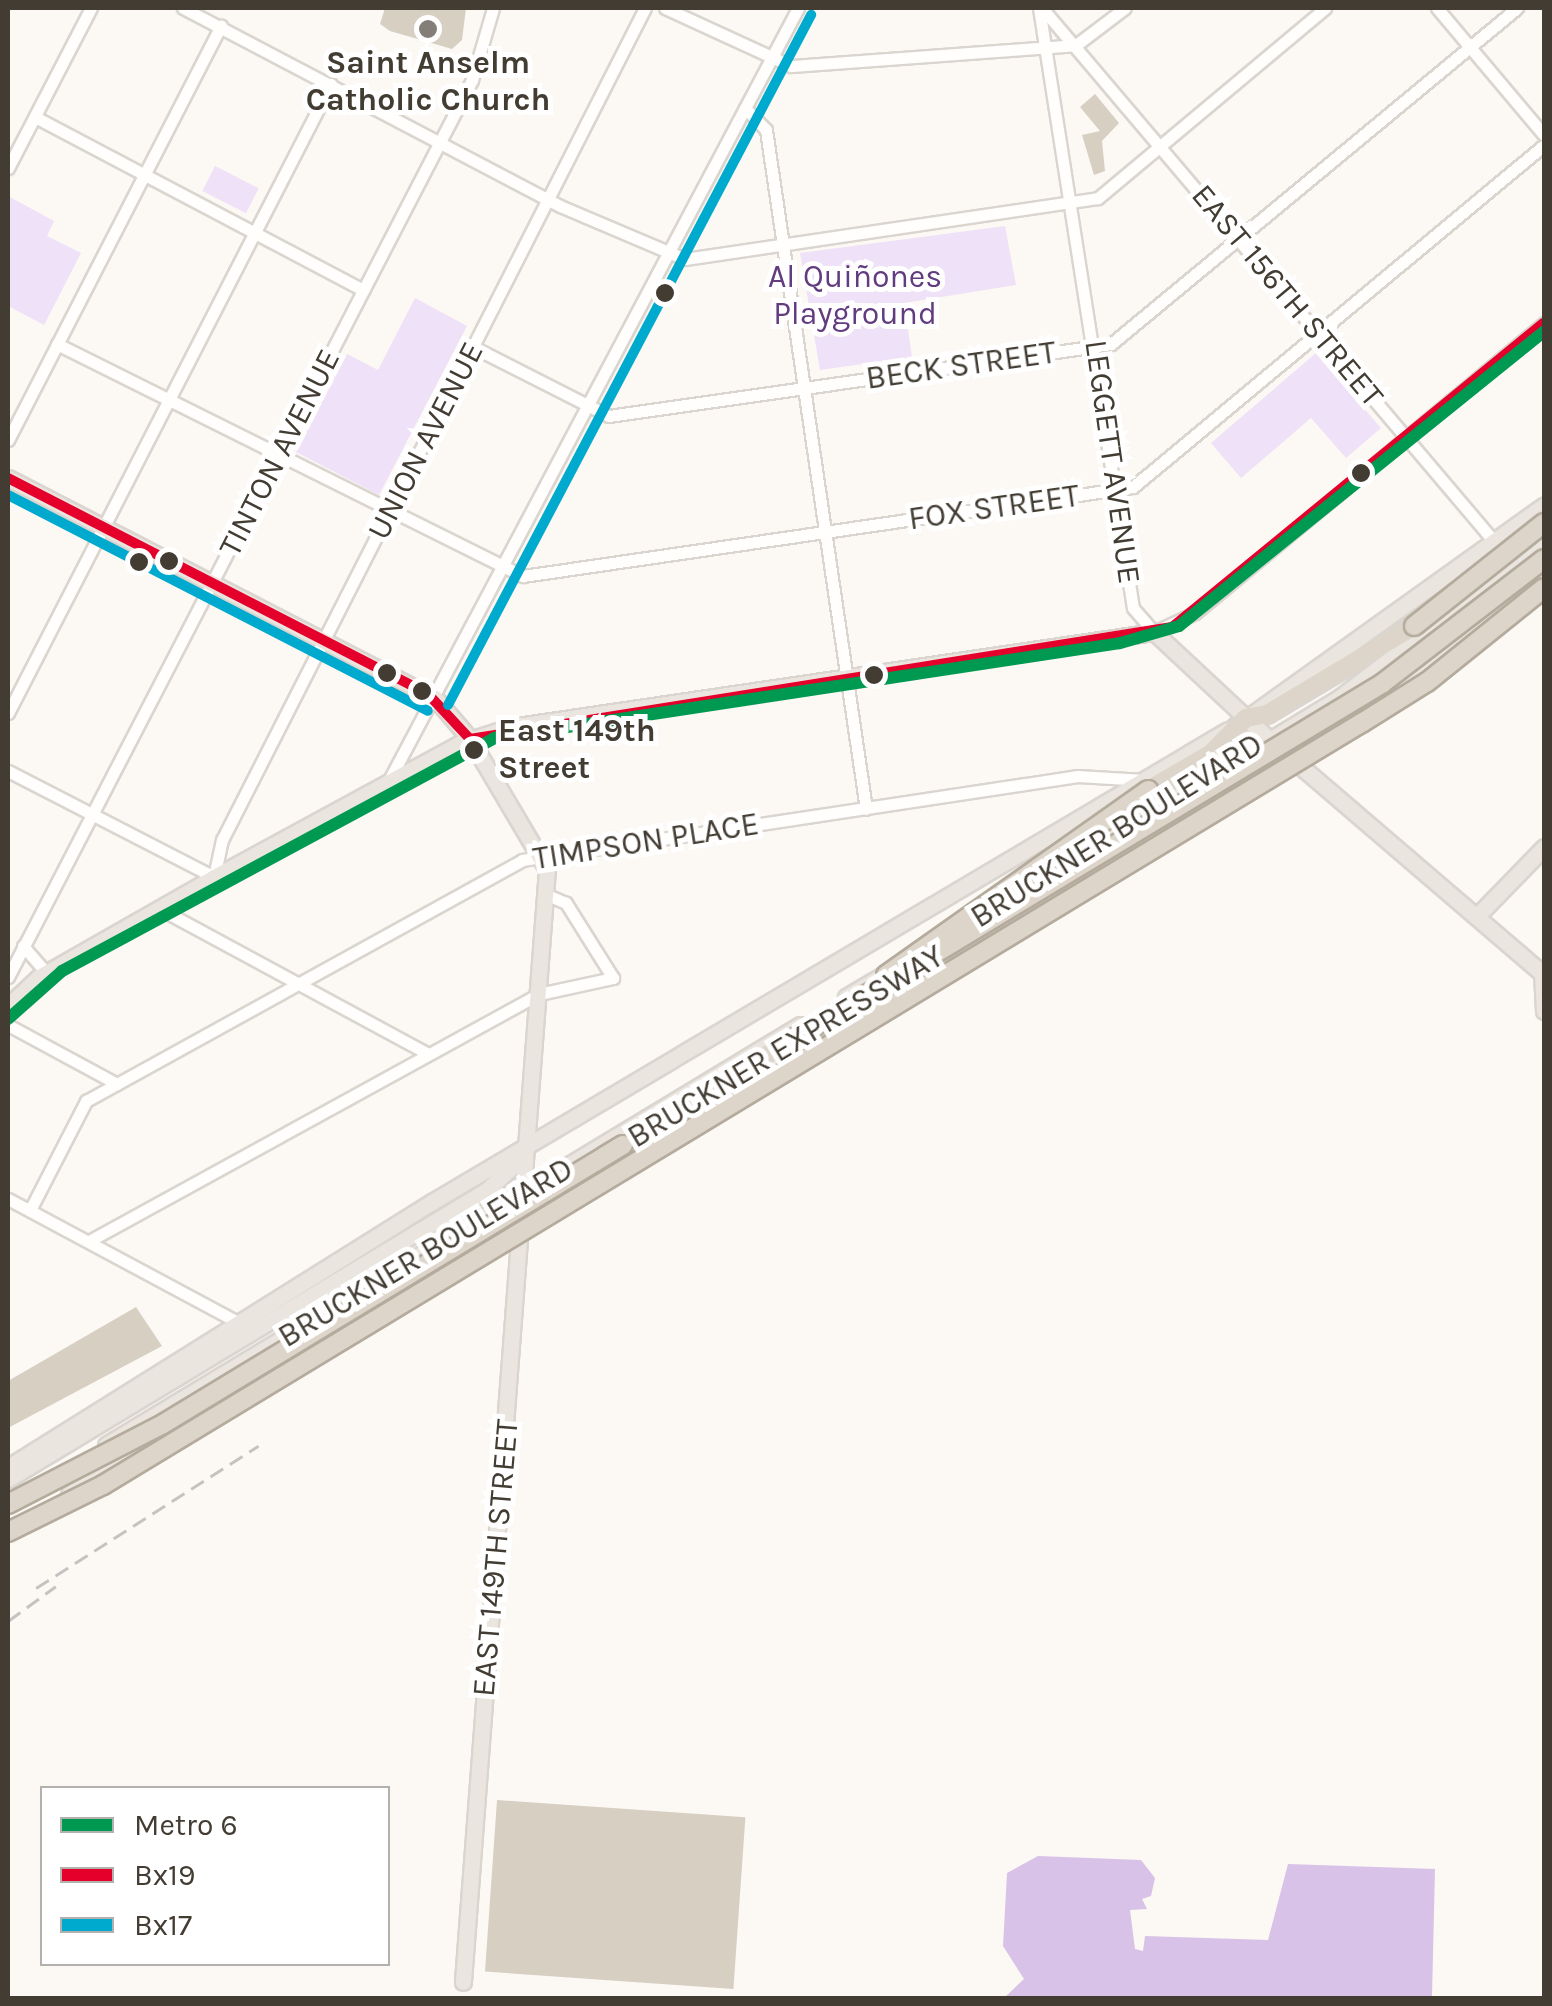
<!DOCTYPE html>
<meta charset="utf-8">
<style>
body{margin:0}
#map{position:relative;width:1552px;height:2006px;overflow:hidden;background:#fcf8f4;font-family:Karla,sans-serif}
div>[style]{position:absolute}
.green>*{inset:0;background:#efe1f7;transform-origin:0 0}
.water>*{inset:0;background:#d8c2e7}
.building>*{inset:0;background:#d8cfc3;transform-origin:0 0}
.roads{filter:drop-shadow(2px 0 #dad5cf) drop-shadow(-2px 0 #dad5cf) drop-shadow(0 2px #dad5cf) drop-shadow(0 -2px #dad5cf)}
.minor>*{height:11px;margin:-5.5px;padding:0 5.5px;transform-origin:5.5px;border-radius:5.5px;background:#fffefd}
.major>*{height:15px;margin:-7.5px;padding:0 7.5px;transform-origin:7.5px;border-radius:7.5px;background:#eae5de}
.highway>*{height:18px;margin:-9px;padding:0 9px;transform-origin:9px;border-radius:9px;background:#ddd5ca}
.rail>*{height:2.5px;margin-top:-1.25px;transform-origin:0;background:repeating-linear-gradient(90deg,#c5c3c2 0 15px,transparent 0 23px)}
.bridges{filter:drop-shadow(2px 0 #b4ab9d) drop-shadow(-2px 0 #b4ab9d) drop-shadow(0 2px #b4ab9d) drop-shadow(0 -2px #b4ab9d)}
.highway-bridge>*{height:18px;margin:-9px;padding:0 9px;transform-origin:9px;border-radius:9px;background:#ddd5ca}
.bus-1>*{height:10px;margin:-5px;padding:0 5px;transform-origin:5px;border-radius:5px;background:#e4002b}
.bus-2>*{height:10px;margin:-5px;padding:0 5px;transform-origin:5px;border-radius:5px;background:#00a9ce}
.metro-1>*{height:12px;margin:-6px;padding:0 6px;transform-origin:6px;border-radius:6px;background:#009952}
.dots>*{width:28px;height:28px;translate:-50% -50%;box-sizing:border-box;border:5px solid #fff;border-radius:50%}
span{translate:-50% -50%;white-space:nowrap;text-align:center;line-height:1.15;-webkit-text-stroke:10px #fff;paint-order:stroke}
.poi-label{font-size:32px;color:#423c33;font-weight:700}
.park-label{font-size:32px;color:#623c7f}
.street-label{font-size:32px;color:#423c33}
.stop-label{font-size:32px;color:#423c33;font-weight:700}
.left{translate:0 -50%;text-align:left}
.frame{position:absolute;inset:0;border:10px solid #423c33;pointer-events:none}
.legend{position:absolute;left:40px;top:1786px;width:350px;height:180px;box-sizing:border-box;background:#fff;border:2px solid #b3b1ad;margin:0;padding:12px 18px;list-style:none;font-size:30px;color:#423c33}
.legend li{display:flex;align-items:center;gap:20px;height:50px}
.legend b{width:50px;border:2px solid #b3b1ad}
</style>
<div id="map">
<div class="green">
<div style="left:215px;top:166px;width:49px;height:28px;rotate:27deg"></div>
<div style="clip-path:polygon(8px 196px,54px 221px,47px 236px,81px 253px,44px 325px,8px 306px)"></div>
<div style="clip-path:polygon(1005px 226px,1016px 285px,904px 303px,912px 357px,820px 370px,800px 253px)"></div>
<div style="clip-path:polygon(415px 298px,467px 326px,379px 495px,296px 452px,347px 354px,378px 370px)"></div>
<div style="clip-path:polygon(1316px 353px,1381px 428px,1346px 458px,1311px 418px,1241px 478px,1211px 443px)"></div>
</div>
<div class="water">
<div style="clip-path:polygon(1038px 1856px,1141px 1860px,1155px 1878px,1151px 1896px,1142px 1899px,1147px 1909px,1130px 1910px,1135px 1949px,1143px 1951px,1145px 1936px,1268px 1940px,1288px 1864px,1435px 1869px,1432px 1996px,1454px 1998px,1004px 1998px,1024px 1979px,1003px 1946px,1007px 1873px)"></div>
</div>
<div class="building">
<div style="clip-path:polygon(385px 8px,466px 8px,462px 40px,452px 49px,390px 31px,380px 24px)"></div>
<div style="clip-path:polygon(1095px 94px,1119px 123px,1102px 141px,1105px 171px,1094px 175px,1082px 135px,1100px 131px,1080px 107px)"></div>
<div style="clip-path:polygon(136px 1307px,162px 1346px,8px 1428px,8px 1381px)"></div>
<div style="left:497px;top:1800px;width:249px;height:172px;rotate:4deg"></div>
</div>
<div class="roads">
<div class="minor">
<div style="left:183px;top:8px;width:426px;rotate:27.7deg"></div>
<div style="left:560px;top:206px;width:136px;rotate:23deg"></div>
<div style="left:685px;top:259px;width:417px;rotate:-8.4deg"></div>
<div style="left:1098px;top:198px;width:296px;rotate:-39.9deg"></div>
<div style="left:665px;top:8px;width:139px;rotate:24.7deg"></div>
<div style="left:791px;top:66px;width:286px;rotate:-4.2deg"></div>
<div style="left:1076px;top:45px;width:61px;rotate:-37.1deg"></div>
<div style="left:1039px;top:8px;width:607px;rotate:81.1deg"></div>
<div style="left:1133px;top:608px;width:32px;rotate:49deg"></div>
<div style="left:1154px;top:632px;width:45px;rotate:-24.9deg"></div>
<div style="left:1195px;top:613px;width:454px;rotate:-39.7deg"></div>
<div style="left:1042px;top:8px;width:705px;rotate:49.72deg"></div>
<div style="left:1437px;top:8px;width:166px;rotate:49.9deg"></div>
<div style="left:745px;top:108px;width:30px;rotate:46deg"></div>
<div style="left:766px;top:130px;width:686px;rotate:81.62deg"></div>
<div style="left:35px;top:117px;width:371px;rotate:27.8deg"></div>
<div style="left:8px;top:168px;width:180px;rotate:-62.6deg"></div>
<div style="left:57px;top:344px;width:521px;rotate:26.47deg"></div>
<div style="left:523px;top:576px;width:616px;rotate:-8.3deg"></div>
<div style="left:1133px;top:487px;width:535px;rotate:-39.76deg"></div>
<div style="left:475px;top:348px;width:150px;rotate:26.9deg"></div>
<div style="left:609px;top:416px;width:507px;rotate:-8.16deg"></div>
<div style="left:1111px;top:344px;width:527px;rotate:-39.61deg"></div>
<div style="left:8px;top:440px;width:466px;rotate:-62.8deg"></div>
<div style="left:8px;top:713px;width:707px;rotate:-62.82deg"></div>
<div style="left:8px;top:771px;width:232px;rotate:27.2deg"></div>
<div style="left:214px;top:877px;width:38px;rotate:-78deg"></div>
<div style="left:222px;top:840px;width:933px;rotate:-63.05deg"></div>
<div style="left:387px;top:784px;width:878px;rotate:-62.09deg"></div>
<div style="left:162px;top:910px;width:301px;rotate:28.4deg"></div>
<div style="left:23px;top:946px;width:35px;rotate:49deg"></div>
<div style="left:8px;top:977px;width:1010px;rotate:-62.65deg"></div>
<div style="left:472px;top:80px;width:75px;rotate:-73.7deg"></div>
<div style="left:8px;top:1025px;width:124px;rotate:28.4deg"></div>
<div style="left:8px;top:1199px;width:260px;rotate:28.2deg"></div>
<div style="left:30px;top:1210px;width:123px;rotate:-62.8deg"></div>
<div style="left:86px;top:1101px;width:498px;rotate:-28.9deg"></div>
<div style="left:522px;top:860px;width:562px;rotate:-8.59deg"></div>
<div style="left:1078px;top:776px;width:66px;rotate:3.5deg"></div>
<div style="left:89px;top:1241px;width:513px;rotate:-28.76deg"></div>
<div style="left:539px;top:994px;width:76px;rotate:-12.2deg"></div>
<div style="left:613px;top:978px;width:89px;rotate:-122.1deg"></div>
<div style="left:566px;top:903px;width:21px;rotate:-157deg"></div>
</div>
<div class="major">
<div style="left:8px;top:478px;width:480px;rotate:27.3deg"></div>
<div style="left:435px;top:698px;width:54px;rotate:49.5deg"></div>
<div style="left:470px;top:739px;width:151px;rotate:59.4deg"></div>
<div style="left:547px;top:869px;width:1116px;rotate:94.32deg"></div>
<div style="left:1247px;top:718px;width:365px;rotate:-35.6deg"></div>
<div style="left:1291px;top:758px;width:333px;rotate:40.6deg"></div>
<div style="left:1000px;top:904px;width:397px;rotate:-31.3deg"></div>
<div style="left:1339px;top:698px;width:258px;rotate:-37.4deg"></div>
<div style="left:1477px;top:916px;width:96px;rotate:-45.8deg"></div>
<div style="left:1542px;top:973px;width:38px;rotate:87deg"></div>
<div style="left:846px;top:997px;width:57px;rotate:-30.6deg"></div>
<div style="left:8px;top:1006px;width:42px;rotate:-43.1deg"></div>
<div style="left:39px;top:977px;width:202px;rotate:-29.7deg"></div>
<div style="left:214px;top:877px;width:281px;rotate:-28.5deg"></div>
<div style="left:461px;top:743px;width:52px;rotate:-18.1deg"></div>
<div style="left:510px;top:727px;width:651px;rotate:-8.39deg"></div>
<div style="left:1154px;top:632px;width:163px;rotate:43deg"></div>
<div style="left:687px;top:1115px;width:850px;rotate:-31.18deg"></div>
<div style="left:1414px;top:675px;width:164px;rotate:-37.6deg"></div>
<div style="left:106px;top:1445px;width:811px;rotate:-31.18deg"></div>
<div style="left:8px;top:1467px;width:500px;rotate:-32.01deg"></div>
<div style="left:432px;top:1202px;width:925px;rotate:-30.67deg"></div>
<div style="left:8px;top:1479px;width:559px;rotate:-31.1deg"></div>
<div style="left:487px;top:1190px;width:42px;rotate:-43.1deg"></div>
<div style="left:69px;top:1494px;width:282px;rotate:-31.7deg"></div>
</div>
<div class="highway">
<div style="left:1148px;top:790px;width:72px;rotate:-30.1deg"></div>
<div style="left:1210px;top:754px;width:51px;rotate:-45deg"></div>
<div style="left:1246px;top:718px;width:21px;rotate:-11deg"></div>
<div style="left:1267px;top:714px;width:171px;rotate:-30.9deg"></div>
<div style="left:623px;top:1145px;width:203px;rotate:-31.9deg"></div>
</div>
</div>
<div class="rail">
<div style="left:36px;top:1588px;width:264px;rotate:-32.6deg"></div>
<div style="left:8px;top:1621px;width:59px;rotate:-36.1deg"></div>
</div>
<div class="bridges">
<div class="highway-bridge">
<div style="left:1414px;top:626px;width:166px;rotate:-38.4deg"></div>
<div style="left:886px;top:975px;width:321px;rotate:-35.2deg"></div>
<div style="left:795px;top:1038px;width:687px;rotate:-31.12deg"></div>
<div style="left:1383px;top:683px;width:203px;rotate:-37.6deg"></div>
<div style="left:8px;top:1504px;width:174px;rotate:-27.3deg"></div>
<div style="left:163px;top:1424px;width:538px;rotate:-31.24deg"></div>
<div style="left:8px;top:1532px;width:106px;rotate:-26.3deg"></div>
<div style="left:103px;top:1485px;width:1473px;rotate:-31.2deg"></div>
<div style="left:1363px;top:722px;width:75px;rotate:-32deg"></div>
<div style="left:1427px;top:682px;width:150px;rotate:-38.8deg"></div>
</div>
</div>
<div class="bus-1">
<div style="left:8px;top:478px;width:472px;rotate:27.2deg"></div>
<div style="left:428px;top:694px;width:62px;rotate:47deg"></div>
<div style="left:470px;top:739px;width:711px;rotate:-9.06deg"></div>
<div style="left:1172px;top:627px;width:480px;rotate:-39.3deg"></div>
</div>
<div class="bus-2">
<div style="left:8px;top:495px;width:472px;rotate:27.2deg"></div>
<div style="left:448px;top:705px;width:780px;rotate:-62.25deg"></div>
</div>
<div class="metro-1">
<div style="left:8px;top:1019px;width:72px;rotate:-41.6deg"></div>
<div style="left:62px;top:971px;width:492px;rotate:-28.3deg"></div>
<div style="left:495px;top:738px;width:632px;rotate:-8.64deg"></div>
<div style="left:1120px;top:643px;width:61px;rotate:-16.1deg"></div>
<div style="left:1179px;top:626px;width:469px;rotate:-38.9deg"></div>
</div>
<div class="dots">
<div style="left:428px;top:29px;background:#837e77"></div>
<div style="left:665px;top:293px;background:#423c33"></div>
<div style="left:1361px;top:473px;background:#423c33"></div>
<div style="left:169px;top:561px;background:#423c33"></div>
<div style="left:139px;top:562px;background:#423c33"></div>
<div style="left:387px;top:673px;background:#423c33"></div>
<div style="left:874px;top:675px;background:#423c33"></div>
<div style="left:422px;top:691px;background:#423c33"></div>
<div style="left:474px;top:750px;background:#423c33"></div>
</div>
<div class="poi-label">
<span style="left:428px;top:82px">Saint Anselm<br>Catholic Church</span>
</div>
<div class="park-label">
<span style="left:855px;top:296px">Al Quiñones<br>Playground</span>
</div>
<div class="street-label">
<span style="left:1287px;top:296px;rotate:50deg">EAST 156TH STREET</span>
<span style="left:961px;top:366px;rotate:-8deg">BECK STREET</span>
<span style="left:426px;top:441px;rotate:-63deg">UNION AVENUE</span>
<span style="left:280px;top:453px;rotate:-63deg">TINTON AVENUE</span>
<span style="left:1112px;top:462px;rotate:82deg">LEGGETT AVENUE</span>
<span style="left:994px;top:508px;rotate:-8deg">FOX STREET</span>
<span style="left:1117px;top:831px;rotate:-32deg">BRUCKNER BOULEVARD</span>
<span style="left:646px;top:842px;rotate:-9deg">TIMPSON PLACE</span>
<span style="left:786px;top:1047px;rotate:-31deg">BRUCKNER EXPRESSWAY</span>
<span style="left:426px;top:1253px;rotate:-31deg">BRUCKNER BOULEVARD</span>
<span style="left:496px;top:1558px;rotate:-85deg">EAST 149TH STREET</span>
</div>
<div class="stop-label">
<span class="left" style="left:498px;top:750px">East 149th<br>Street</span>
</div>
<div class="frame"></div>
<ul class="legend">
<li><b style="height:12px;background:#009952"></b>Metro 6</li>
<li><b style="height:12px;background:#e4002b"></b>Bx19</li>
<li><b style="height:12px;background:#00a9ce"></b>Bx17</li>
</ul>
</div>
